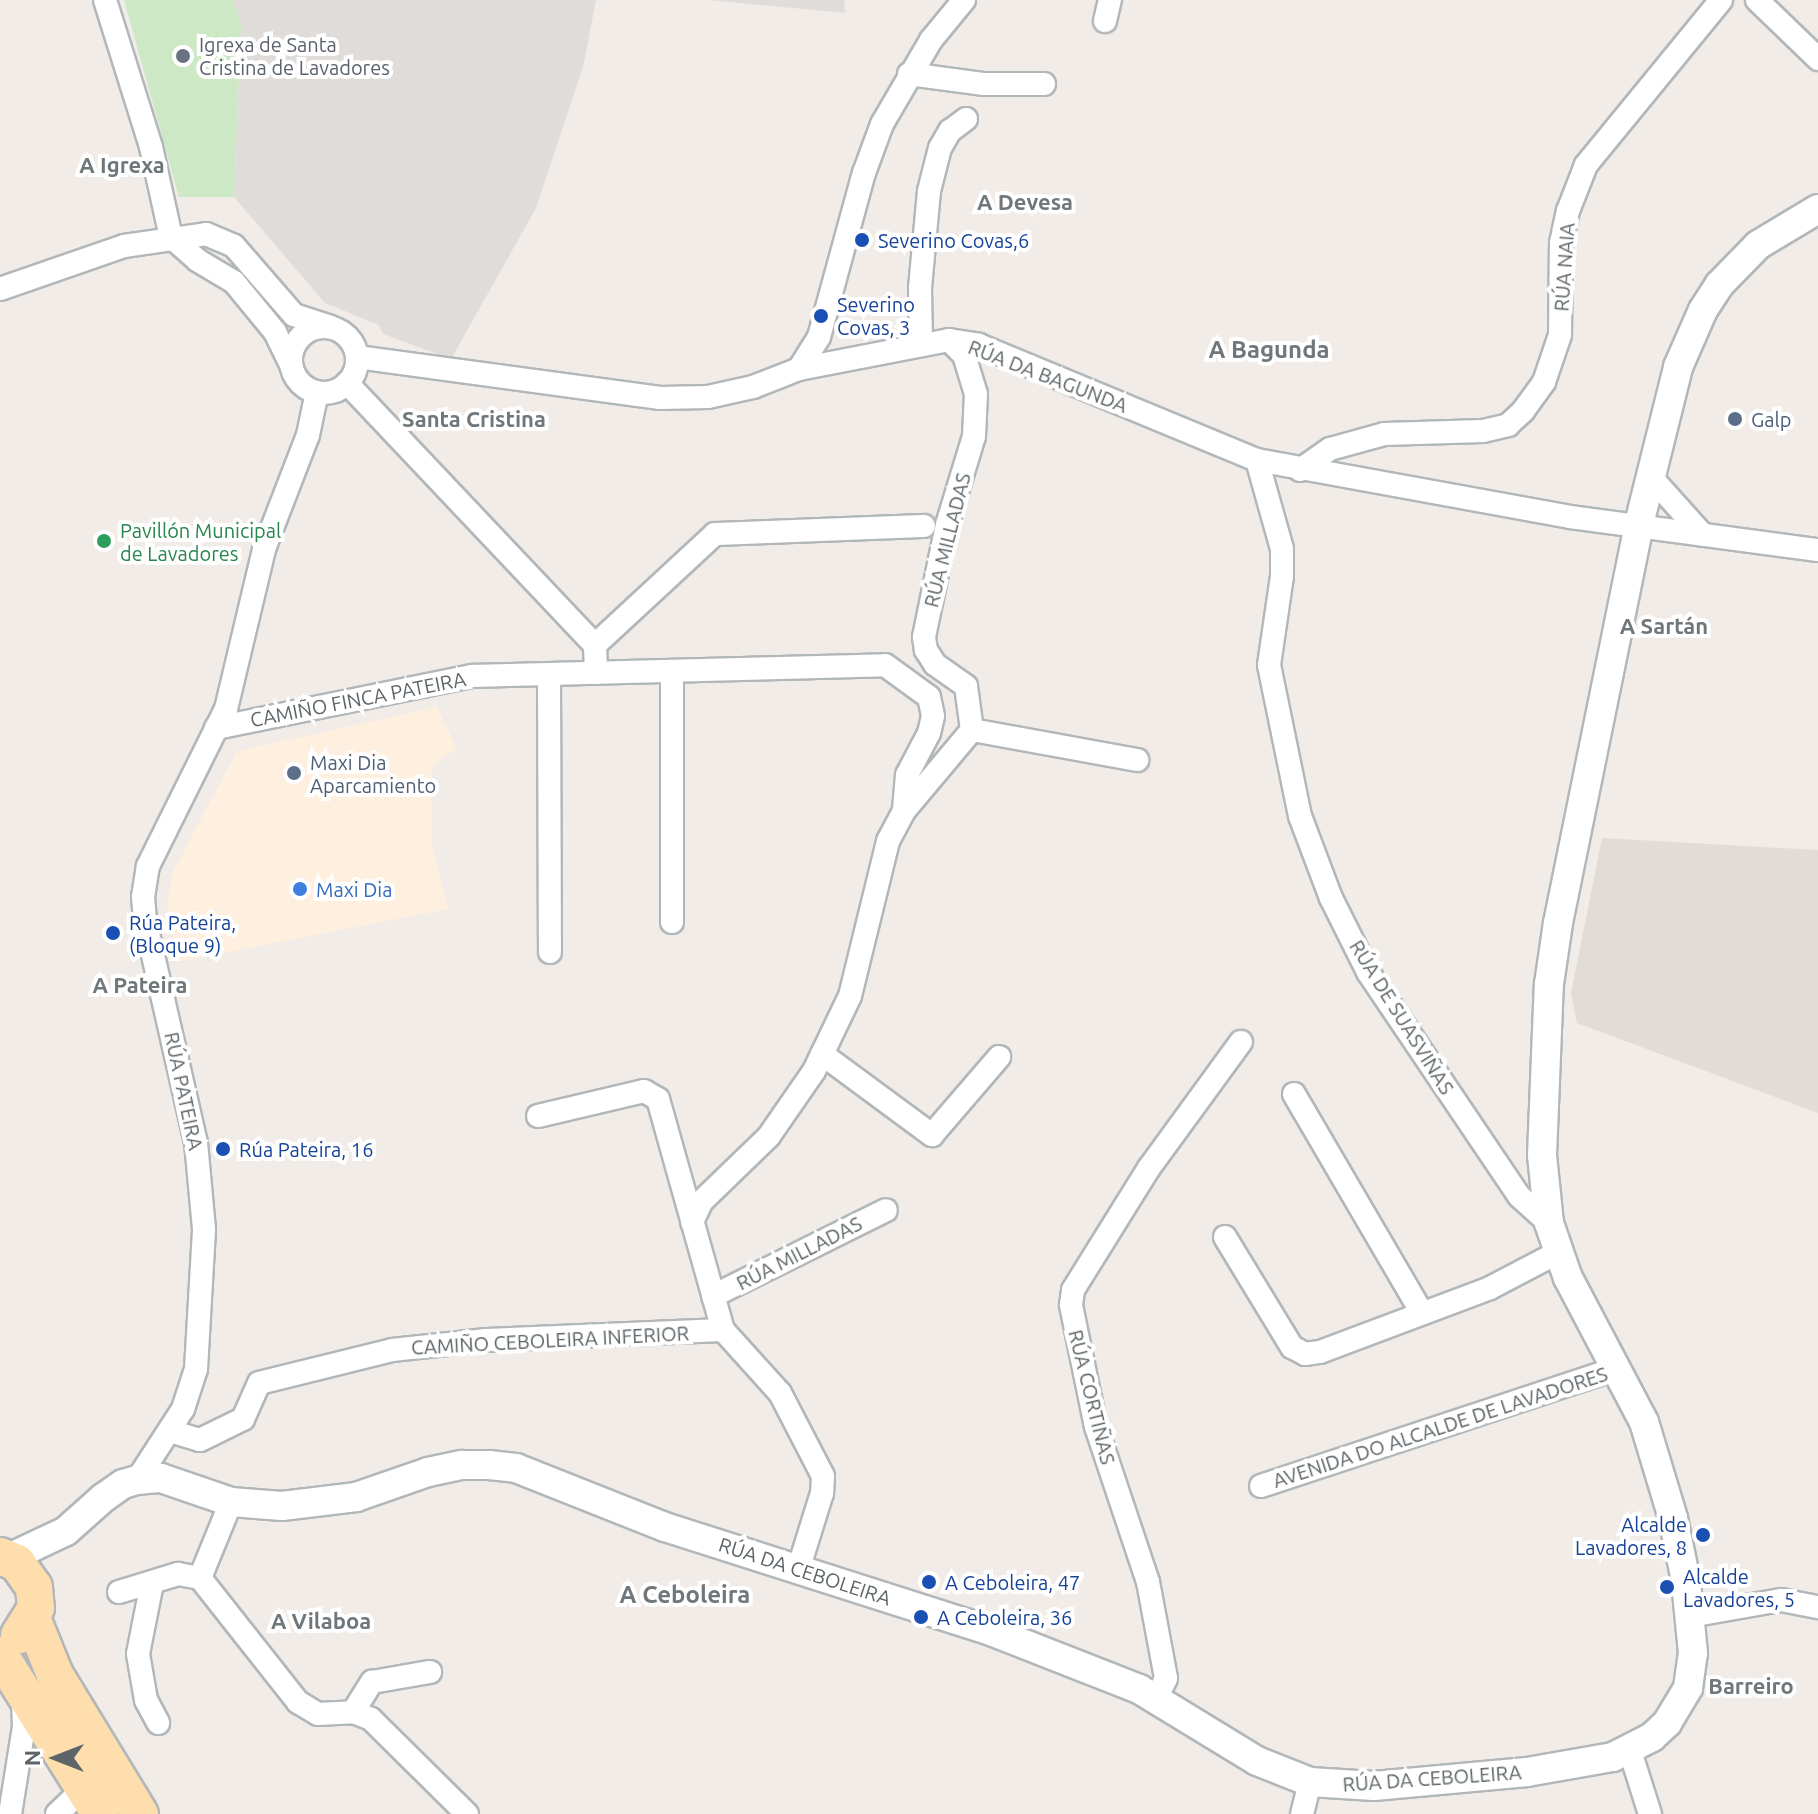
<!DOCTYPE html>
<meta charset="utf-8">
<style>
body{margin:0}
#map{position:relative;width:1818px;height:1814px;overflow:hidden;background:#f1ece7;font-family:Ubuntu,sans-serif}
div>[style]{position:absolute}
.commercial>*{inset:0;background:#ffefdf}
.industrial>*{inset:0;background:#e0dcd9}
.education>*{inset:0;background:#e1dcd5}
.green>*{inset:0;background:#cde8c4}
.roads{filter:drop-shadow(2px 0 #b2b7ba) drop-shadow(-2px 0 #b2b7ba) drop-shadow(0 2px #b2b7ba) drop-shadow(0 -2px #b2b7ba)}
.minor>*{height:22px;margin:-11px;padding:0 11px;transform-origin:11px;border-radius:11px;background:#fff}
.minor>.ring{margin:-11px;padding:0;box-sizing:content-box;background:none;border:22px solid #fff;border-radius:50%}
.tertiary>*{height:28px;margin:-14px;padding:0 14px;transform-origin:14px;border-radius:14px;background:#fff}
.primary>*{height:36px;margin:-18px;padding:0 18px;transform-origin:18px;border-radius:18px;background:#ffdeae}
.dots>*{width:22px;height:22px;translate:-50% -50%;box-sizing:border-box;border:4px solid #fff;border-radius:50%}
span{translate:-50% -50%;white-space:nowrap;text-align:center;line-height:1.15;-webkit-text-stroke:8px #fff;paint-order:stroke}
.worship-label{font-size:20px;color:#5b616d}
.left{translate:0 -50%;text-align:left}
.transit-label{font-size:20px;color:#164399}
.right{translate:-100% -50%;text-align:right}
.street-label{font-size:20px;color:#5e6568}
.service-label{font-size:20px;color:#4e5e75}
.leisure-label{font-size:20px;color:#27864d}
.shop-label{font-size:20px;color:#366cbe}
.neighbourhood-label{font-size:22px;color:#6f777a;font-weight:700}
.quarter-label{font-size:24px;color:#6f777a;font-weight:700}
.north{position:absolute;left:16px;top:1718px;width:80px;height:80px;-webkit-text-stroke:6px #fff;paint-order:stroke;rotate:270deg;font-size:22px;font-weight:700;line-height:32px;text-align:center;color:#5e6568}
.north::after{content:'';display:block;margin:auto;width:28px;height:36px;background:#5e6568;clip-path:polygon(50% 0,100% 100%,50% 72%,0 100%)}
</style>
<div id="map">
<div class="commercial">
<div style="clip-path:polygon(437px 707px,457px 749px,434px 764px,432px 770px,432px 845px,448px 909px,178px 962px,167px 908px,172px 874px,237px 751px)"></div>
</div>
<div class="industrial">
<div style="clip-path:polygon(232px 0,596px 0,583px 67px,536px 208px,451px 359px,383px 334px,379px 325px,325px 303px,234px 197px,241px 22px)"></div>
<div style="clip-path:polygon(708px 0,844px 0,845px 13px)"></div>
</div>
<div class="education">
<div style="clip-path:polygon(1602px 838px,1818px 850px,1818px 1113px,1577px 1023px,1571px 993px)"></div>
</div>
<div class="green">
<div style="clip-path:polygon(124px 0,232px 0,241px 22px,234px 197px,179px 197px)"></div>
</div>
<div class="roads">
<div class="minor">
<div style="left:105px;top:0;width:154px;rotate:72.6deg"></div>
<div style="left:151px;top:147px;width:92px;rotate:77.5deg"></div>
<div style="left:1757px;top:0;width:85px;rotate:44deg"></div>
<div style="left:1105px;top:21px;width:22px;rotate:-77deg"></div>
<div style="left:909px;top:74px;width:76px;rotate:7.6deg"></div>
<div style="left:984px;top:84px;width:60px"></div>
<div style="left:171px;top:237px;width:35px;rotate:41deg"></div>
<div style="left:197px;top:260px;width:43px;rotate:30.7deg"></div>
<div style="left:234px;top:282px;width:65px;rotate:50.6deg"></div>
<div style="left:275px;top:332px;width:37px;rotate:64deg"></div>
<div style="left:0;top:289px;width:131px;rotate:-19.1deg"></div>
<div style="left:124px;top:246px;width:83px;rotate:-8.3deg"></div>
<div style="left:206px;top:234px;width:30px;rotate:23deg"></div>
<div style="left:234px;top:246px;width:91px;rotate:49deg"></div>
<div style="left:294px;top:315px;width:38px;rotate:18deg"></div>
<div class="ring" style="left:291px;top:327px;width:44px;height:44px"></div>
<div style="left:921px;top:345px;width:57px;rotate:-91deg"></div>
<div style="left:920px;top:288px;width:97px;rotate:-84.7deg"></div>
<div style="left:929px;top:191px;width:44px;rotate:-75.7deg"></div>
<div style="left:940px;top:148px;width:20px;rotate:-60deg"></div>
<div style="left:950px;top:131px;width:20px;rotate:-37deg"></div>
<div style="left:357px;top:357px;width:306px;rotate:7.7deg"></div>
<div style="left:660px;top:398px;width:48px;rotate:-1.2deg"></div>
<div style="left:708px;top:397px;width:46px;rotate:-12.5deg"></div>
<div style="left:753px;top:387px;width:49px;rotate:-21.4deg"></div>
<div style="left:799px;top:369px;width:153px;rotate:-10.9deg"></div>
<div style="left:949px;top:340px;width:30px;rotate:9deg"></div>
<div style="left:979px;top:345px;width:301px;rotate:22.5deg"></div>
<div style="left:1257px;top:460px;width:318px;rotate:10.3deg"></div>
<div style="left:1570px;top:517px;width:250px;rotate:7.6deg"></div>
<div style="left:799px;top:369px;width:38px;rotate:-58deg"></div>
<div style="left:819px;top:337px;width:170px;rotate:-74.7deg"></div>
<div style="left:864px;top:173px;width:52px;rotate:-69.8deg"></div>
<div style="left:882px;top:124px;width:97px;rotate:-59.7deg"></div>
<div style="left:931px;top:40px;width:52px;rotate:-50.5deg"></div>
<div style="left:347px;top:383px;width:361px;rotate:46.6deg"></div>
<div style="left:1257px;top:460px;width:92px;rotate:74.3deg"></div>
<div style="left:1282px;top:549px;width:27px;rotate:90deg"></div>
<div style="left:1282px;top:576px;width:90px;rotate:98.3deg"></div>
<div style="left:1269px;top:665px;width:154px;rotate:78.4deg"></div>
<div style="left:1300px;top:816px;width:88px;rotate:69.3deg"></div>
<div style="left:1331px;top:898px;width:83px;rotate:63.4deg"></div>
<div style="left:1368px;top:972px;width:270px;rotate:56deg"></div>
<div style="left:1519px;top:1196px;width:40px;rotate:42deg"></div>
<div style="left:1300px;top:470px;width:37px;rotate:-35deg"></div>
<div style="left:1330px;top:449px;width:56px;rotate:-15.5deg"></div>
<div style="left:1384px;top:434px;width:99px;rotate:-1.7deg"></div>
<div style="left:1483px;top:431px;width:26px;rotate:-13deg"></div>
<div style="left:1508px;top:425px;width:21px;rotate:-43deg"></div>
<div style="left:1523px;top:411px;width:36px;rotate:-54deg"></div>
<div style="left:1544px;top:382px;width:50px;rotate:-71.2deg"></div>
<div style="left:1560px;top:335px;width:92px;rotate:-89.4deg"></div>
<div style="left:1561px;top:243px;width:33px;rotate:-78deg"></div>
<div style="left:1568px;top:211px;width:49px;rotate:-68.6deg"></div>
<div style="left:1586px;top:165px;width:213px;rotate:-50.7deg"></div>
<div style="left:1650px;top:476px;width:79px;rotate:48.1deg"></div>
<div style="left:596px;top:673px;width:28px;rotate:-92deg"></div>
<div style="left:595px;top:645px;width:163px;rotate:-42.8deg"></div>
<div style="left:715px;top:534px;width:209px;rotate:-2.2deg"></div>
<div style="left:549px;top:675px;width:277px;rotate:89.8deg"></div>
<div style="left:216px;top:728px;width:261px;rotate:-11.5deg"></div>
<div style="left:472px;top:676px;width:413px;rotate:-1.5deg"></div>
<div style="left:885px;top:665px;width:54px;rotate:36deg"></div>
<div style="left:929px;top:697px;width:19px;rotate:78deg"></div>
<div style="left:933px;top:716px;width:17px;rotate:103deg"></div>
<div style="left:929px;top:733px;width:47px;rotate:117.6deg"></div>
<div style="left:907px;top:775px;width:36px;rotate:95deg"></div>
<div style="left:972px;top:730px;width:168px;rotate:10.3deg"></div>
<div style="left:672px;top:922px;width:251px;rotate:-90deg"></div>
<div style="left:822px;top:1054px;width:137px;rotate:36.4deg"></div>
<div style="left:932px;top:1135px;width:103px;rotate:-49.3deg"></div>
<div style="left:1294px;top:1094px;width:254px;rotate:59.7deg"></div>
<div style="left:538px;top:1116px;width:109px;rotate:-13.3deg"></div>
<div style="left:644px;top:1091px;width:16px;rotate:30deg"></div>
<div style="left:658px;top:1099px;width:240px;rotate:74.3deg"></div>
<div style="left:723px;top:1330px;width:85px;rotate:47.9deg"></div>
<div style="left:780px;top:1393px;width:93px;rotate:62.6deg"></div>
<div style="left:823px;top:1476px;width:17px;rotate:93deg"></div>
<div style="left:822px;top:1493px;width:77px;rotate:107.3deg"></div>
<div style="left:692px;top:1222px;width:23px;rotate:-65deg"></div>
<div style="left:702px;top:1201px;width:93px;rotate:-44.1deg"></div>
<div style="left:769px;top:1136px;width:79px;rotate:-55.3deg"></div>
<div style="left:814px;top:1071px;width:83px;rotate:-64.4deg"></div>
<div style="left:850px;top:996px;width:160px;rotate:-76.2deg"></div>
<div style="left:888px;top:841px;width:34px;rotate:-62deg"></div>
<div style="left:904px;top:811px;width:106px;rotate:-50deg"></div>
<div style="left:972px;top:730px;width:44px;rotate:-97.8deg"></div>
<div style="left:966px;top:686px;width:38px;rotate:-145deg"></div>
<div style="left:935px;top:664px;width:17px;rotate:-123deg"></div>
<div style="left:926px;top:650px;width:13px;rotate:-99deg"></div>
<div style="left:924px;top:637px;width:114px;rotate:-78.4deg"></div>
<div style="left:947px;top:525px;width:93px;rotate:-73.1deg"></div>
<div style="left:974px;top:436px;width:42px;rotate:-87.3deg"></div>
<div style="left:976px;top:394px;width:41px;rotate:-107.1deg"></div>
<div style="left:964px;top:355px;width:21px;rotate:-135deg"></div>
<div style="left:1225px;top:1237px;width:129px;rotate:58.7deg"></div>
<div style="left:1292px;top:1347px;width:15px;rotate:28deg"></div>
<div style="left:1305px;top:1354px;width:15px;rotate:-8deg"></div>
<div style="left:1320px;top:1352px;width:182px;rotate:-20.6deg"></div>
<div style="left:1490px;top:1288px;width:76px;rotate:-27.6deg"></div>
<div style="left:713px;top:1296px;width:193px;rotate:-26.4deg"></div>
<div style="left:170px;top:1431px;width:31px;rotate:17deg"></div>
<div style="left:200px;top:1440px;width:48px;rotate:-26deg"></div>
<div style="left:243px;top:1419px;width:39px;rotate:-66deg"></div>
<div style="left:259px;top:1383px;width:137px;rotate:-13.9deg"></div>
<div style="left:392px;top:1350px;width:95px;rotate:-6.1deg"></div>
<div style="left:486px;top:1340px;width:237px;rotate:-2.4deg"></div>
<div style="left:137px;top:1480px;width:85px;rotate:-57.1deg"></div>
<div style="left:183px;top:1409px;width:42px;rotate:-72deg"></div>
<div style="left:196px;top:1369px;width:140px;rotate:-86.7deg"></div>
<div style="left:204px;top:1229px;width:86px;rotate:-95.3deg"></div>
<div style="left:196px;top:1143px;width:229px;rotate:-102.9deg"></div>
<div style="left:145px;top:920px;width:23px;rotate:-95deg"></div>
<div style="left:143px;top:897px;width:31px;rotate:-81deg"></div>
<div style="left:148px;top:866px;width:175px;rotate:-63.6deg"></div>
<div style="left:226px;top:709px;width:164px;rotate:-76.6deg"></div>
<div style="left:264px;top:549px;width:122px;rotate:-68.9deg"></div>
<div style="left:308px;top:435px;width:44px;rotate:-78.2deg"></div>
<div style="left:1261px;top:1486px;width:376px;rotate:-18.3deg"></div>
<div style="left:200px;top:1578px;width:158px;rotate:51.7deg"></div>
<div style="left:298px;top:1702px;width:23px;rotate:31deg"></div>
<div style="left:318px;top:1714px;width:35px;rotate:-3deg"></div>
<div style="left:353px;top:1712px;width:19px;rotate:21deg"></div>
<div style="left:371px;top:1719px;width:135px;rotate:44.7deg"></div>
<div style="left:152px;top:1583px;width:72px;rotate:101.2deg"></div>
<div style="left:138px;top:1654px;width:47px;rotate:80.1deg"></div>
<div style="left:146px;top:1700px;width:26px;rotate:62deg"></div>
<div style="left:119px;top:1592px;width:62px;rotate:-17deg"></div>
<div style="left:178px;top:1574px;width:22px;rotate:10deg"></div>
<div style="left:200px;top:1578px;width:82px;rotate:-67.8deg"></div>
<div style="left:1690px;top:1616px;width:92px;rotate:-10deg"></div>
<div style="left:1781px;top:1600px;width:38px;rotate:11deg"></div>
<div style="left:1156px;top:1698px;width:22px;rotate:-63deg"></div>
<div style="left:1166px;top:1678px;width:98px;rotate:-100.6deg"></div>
<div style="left:1148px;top:1582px;width:163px;rotate:-108.5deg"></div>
<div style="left:1096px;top:1427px;width:125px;rotate:-101.6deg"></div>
<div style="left:1071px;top:1305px;width:15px;rotate:-82deg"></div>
<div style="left:1073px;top:1290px;width:144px;rotate:-58.1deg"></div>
<div style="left:1149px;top:1168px;width:156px;rotate:-53.9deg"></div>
<div style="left:353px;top:1712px;width:36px;rotate:-58deg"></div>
<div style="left:372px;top:1682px;width:59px;rotate:-9.8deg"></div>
<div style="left:1630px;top:1751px;width:66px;rotate:72.4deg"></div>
<div style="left:10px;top:1814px;width:88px;rotate:-80.9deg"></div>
<div style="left:24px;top:1727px;width:28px;rotate:-92deg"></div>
<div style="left:57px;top:1814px;width:28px;rotate:-44deg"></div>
<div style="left:77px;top:1795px;width:19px;rotate:-72deg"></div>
<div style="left:1302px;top:1814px;width:33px;rotate:-76deg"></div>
</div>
<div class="tertiary">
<div style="left:9px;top:1558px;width:63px;rotate:-25.3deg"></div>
<div style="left:66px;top:1531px;width:50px;rotate:-41.7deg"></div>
<div style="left:103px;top:1498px;width:24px;rotate:-35deg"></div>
<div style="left:123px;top:1484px;width:15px;rotate:-16deg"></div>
<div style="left:137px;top:1480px;width:24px;rotate:-5deg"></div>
<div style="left:161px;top:1478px;width:74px;rotate:18.9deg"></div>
<div style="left:231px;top:1502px;width:51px;rotate:4.5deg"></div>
<div style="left:282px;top:1506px;width:75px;rotate:-6.9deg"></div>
<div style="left:356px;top:1497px;width:76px;rotate:-19.1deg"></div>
<div style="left:428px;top:1472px;width:35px;rotate:-12deg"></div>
<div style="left:462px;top:1465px;width:27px"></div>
<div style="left:489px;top:1465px;width:27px;rotate:6deg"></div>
<div style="left:516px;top:1468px;width:160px;rotate:21.6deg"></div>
<div style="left:665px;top:1527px;width:342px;rotate:17.7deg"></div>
<div style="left:991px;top:1631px;width:159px;rotate:21.4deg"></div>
<div style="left:1139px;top:1689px;width:138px;rotate:31.4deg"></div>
<div style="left:1257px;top:1761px;width:57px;rotate:21.6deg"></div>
<div style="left:1310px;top:1782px;width:64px;rotate:3.6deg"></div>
<div style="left:1374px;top:1786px;width:154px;rotate:-5.2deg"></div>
<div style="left:1527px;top:1772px;width:87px;rotate:-9.9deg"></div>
<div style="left:1613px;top:1757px;width:44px;rotate:-27.1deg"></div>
<div style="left:1652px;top:1737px;width:21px;rotate:-43deg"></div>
<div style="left:1667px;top:1723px;width:41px;rotate:-59deg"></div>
<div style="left:1688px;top:1688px;width:35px;rotate:-82deg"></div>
<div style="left:1693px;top:1653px;width:72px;rotate:-95.6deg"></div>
<div style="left:1686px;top:1581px;width:64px;rotate:-101.7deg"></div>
<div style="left:1673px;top:1518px;width:100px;rotate:-106.8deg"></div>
<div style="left:1644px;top:1422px;width:163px;rotate:-117.8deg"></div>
<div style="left:1568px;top:1278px;width:58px;rotate:-109.1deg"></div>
<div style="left:1549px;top:1223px;width:68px;rotate:-95.9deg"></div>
<div style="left:1542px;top:1155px;width:171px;rotate:-87.7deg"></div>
<div style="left:1549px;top:984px;width:62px;rotate:-81.6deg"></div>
<div style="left:1558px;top:923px;width:407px;rotate:-78.5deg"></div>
<div style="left:1639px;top:524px;width:162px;rotate:-76deg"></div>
<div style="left:1678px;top:367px;width:62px;rotate:-66.3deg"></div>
<div style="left:1703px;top:310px;width:30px;rotate:-57deg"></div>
<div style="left:1719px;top:285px;width:56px;rotate:-45.7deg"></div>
<div style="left:1758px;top:245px;width:70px;rotate:-31deg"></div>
</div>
<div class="primary">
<div style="left:0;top:1556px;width:18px;rotate:22deg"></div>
<div style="left:17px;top:1563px;width:29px;rotate:55deg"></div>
<div style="left:34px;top:1587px;width:21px;rotate:85deg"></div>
<div style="left:36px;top:1608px;width:32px;rotate:122deg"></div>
<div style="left:32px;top:1618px;width:61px;rotate:68deg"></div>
<div style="left:55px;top:1675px;width:163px;rotate:58.6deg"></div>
<div style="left:0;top:1655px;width:188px;rotate:57.8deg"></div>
</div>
</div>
<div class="dots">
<div style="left:183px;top:56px;background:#6b7280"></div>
<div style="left:862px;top:240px;background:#1a4fb4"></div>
<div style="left:821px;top:316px;background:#1a4fb4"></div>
<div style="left:1735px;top:419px;background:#5c6f8a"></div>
<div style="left:104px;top:541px;background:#2e9e5b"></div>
<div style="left:294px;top:773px;background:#5c6f8a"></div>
<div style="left:300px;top:889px;background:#3f7fe0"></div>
<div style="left:113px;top:933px;background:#1a4fb4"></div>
<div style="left:223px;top:1149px;background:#1a4fb4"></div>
<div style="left:1703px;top:1535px;background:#1a4fb4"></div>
<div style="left:929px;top:1582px;background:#1a4fb4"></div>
<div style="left:1667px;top:1587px;background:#1a4fb4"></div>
<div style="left:921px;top:1617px;background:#1a4fb4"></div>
</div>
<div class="worship-label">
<span class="left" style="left:199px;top:56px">Igrexa de Santa<br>Cristina de Lavadores</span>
</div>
<div class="transit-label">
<span class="left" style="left:878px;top:240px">Severino Covas,6</span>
<span class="left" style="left:837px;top:316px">Severino<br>Covas, 3</span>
<span class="left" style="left:129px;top:934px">Rúa Pateira,<br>(Bloque 9)</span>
<span class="left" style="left:239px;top:1149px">Rúa Pateira, 16</span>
<span class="right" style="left:1687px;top:1536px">Alcalde<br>Lavadores, 8</span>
<span class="left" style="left:1683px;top:1588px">Alcalde<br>Lavadores, 5</span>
<span class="left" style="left:945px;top:1582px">A Ceboleira, 47</span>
<span class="left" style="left:937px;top:1617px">A Ceboleira, 36</span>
</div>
<div class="street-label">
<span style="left:1564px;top:267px;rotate:-86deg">RÚA NAIA</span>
<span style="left:1048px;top:376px;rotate:21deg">RÚA DA BAGUNDA</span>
<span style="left:947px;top:540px;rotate:-76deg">RÚA MILLADAS</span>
<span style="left:358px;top:699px;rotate:-11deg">CAMIÑO FINCA PATEIRA</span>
<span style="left:1402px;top:1017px;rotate:58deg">RÚA DE SUASVIÑAS</span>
<span style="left:184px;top:1091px;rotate:78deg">RÚA PATEIRA</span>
<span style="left:799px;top:1253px;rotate:-27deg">RÚA MILLADAS</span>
<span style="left:550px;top:1340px;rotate:-3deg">CAMIÑO CEBOLEIRA INFERIOR</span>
<span style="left:1092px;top:1397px;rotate:76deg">RÚA CORTIÑAS</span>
<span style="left:1440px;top:1427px;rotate:-18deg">AVENIDA DO ALCALDE DE LAVADORES</span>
<span style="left:805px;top:1571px;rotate:18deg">RÚA DA CEBOLEIRA</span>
<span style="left:1432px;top:1778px;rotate:-4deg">RÚA DA CEBOLEIRA</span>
</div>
<div class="service-label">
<span class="left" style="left:1751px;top:419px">Galp</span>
<span class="left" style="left:310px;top:774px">Maxi Dia<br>Aparcamiento</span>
</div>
<div class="leisure-label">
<span class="left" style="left:120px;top:542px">Pavillón Municipal<br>de Lavadores</span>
</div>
<div class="shop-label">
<span class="left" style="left:316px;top:889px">Maxi Dia</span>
</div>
<div class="neighbourhood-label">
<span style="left:122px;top:165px">A Igrexa</span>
<span style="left:1025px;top:202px">A Devesa</span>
<span style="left:474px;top:419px">Santa Cristina</span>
<span style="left:1664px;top:626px">A Sartán</span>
<span style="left:140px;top:985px">A Pateira</span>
<span style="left:321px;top:1621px">A Vilaboa</span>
<span style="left:1751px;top:1686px">Barreiro</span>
</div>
<div class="quarter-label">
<span style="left:1269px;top:350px">A Bagunda</span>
<span style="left:685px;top:1595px">A Ceboleira</span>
</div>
<div class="north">N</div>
</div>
